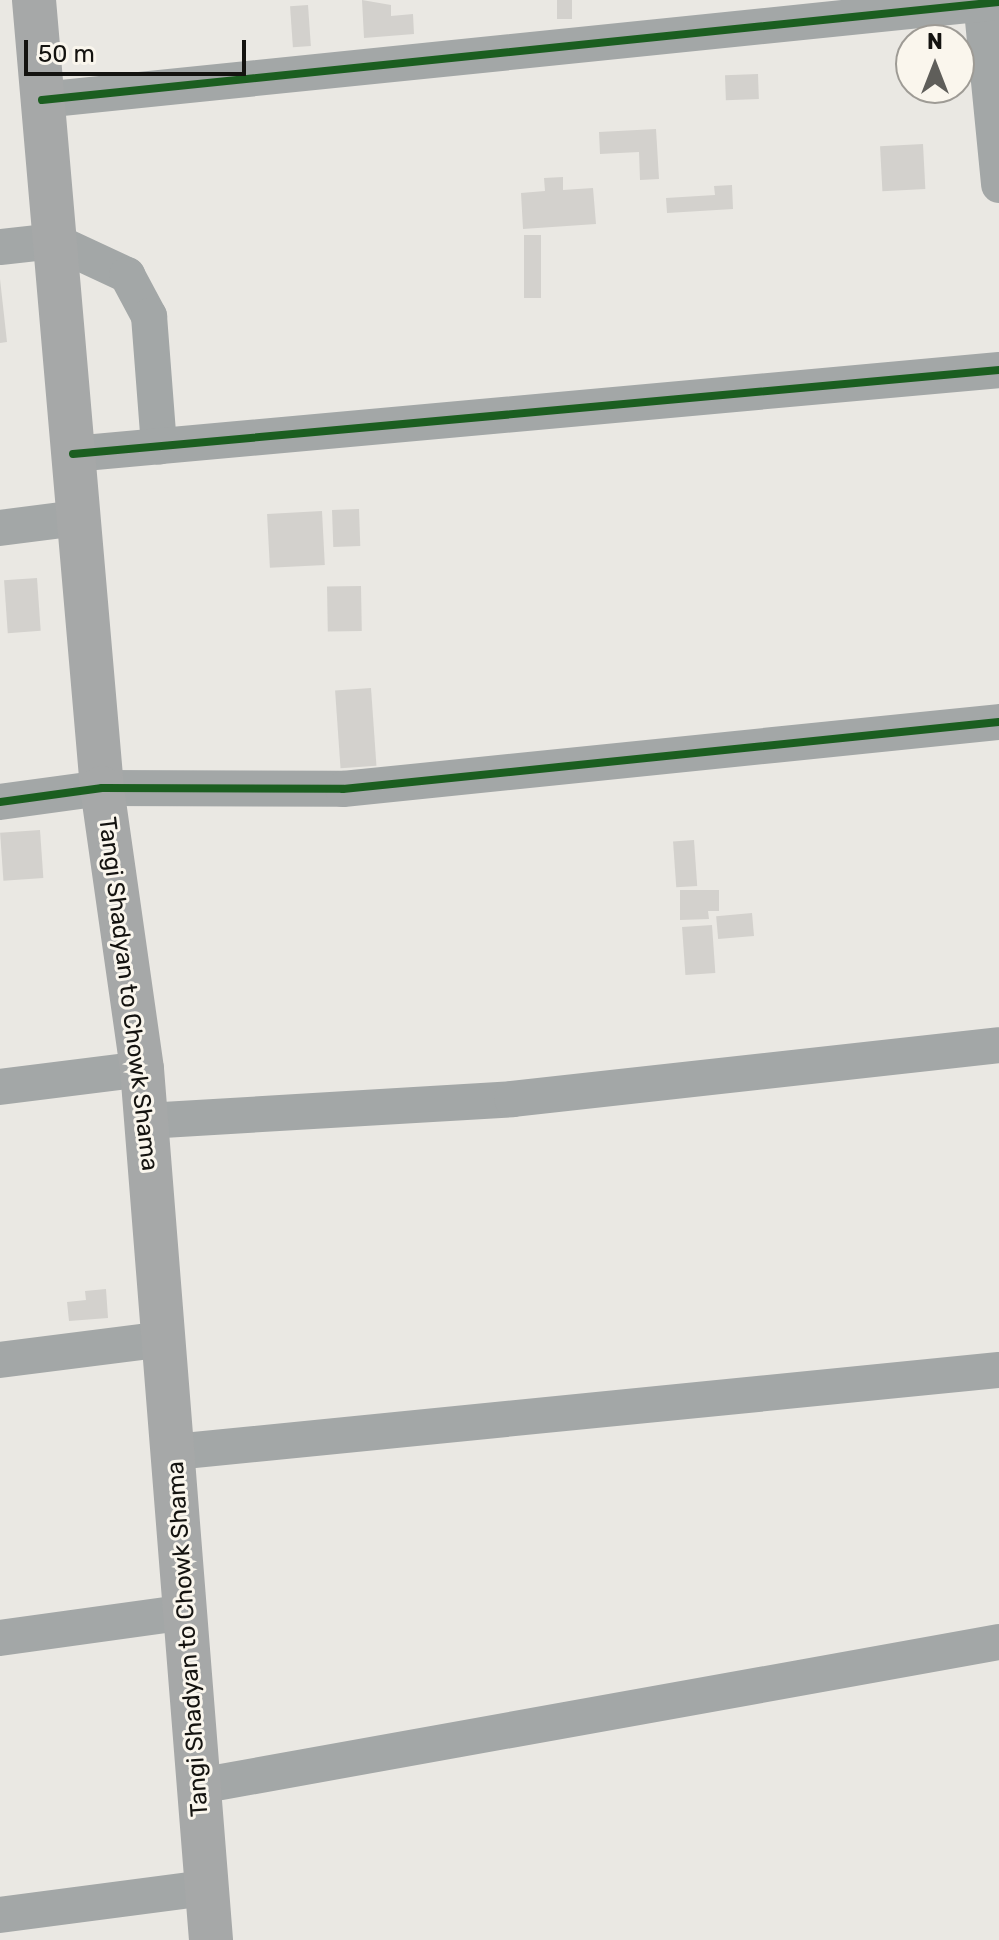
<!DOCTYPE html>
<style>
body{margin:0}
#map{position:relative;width:999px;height:1940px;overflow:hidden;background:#eae8e3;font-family:Rubik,sans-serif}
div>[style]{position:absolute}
.building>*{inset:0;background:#d3d1cd;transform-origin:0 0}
.minor>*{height:36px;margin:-18px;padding:0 18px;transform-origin:18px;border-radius:18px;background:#a3a7a7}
.primary>*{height:44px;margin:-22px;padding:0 22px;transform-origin:22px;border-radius:22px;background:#a6a8a8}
.cycleway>*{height:8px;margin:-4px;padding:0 4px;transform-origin:4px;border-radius:4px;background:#1b5e20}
span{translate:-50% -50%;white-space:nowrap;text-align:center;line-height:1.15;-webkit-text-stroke:6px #faf6ed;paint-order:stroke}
.street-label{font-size:24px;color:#141310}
.north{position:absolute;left:895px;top:24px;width:80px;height:80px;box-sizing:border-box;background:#faf6ed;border:2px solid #9e9b95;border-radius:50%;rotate:0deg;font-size:22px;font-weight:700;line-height:32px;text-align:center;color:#141310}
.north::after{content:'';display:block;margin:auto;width:28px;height:36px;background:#5f5e5a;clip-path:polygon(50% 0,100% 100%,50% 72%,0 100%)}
.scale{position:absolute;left:24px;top:40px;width:222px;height:36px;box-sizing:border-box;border:4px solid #141310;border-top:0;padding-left:10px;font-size:24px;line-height:28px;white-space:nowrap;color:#141310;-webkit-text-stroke:6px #faf6ed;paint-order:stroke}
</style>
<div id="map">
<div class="building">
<div style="clip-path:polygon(362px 0,391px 5px,391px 16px,413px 14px,414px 34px,364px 38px)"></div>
<div style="left:557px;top:0;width:15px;height:19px"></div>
<div style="left:308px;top:5px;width:41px;height:18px;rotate:86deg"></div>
<div style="left:758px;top:74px;width:25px;height:33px;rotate:88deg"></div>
<div style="clip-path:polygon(656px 129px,659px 179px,640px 180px,639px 152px,600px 154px,599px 132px)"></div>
<div style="left:923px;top:144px;width:45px;height:43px;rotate:87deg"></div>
<div style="clip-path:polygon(563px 177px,563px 190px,593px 188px,596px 224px,523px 229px,521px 193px,545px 191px,544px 178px)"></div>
<div style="clip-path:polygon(732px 185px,733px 209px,667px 213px,666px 198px,715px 195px,714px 186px)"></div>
<div style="left:524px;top:235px;width:17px;height:63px"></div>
<div style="clip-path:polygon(0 279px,7px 342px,0 343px)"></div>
<div style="left:359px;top:509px;width:37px;height:27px;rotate:88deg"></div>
<div style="left:322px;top:511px;width:54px;height:55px;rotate:87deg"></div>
<div style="left:37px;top:578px;width:53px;height:33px;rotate:86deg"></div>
<div style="left:361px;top:586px;width:45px;height:34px;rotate:89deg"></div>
<div style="left:371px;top:688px;width:78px;height:36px;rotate:86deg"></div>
<div style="left:40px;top:830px;width:48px;height:40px;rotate:86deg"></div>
<div style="left:694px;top:840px;width:46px;height:21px;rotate:86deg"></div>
<div style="clip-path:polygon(680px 890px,719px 890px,719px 911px,708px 911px,709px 919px,680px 920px)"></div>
<div style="left:752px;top:913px;width:23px;height:36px;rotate:85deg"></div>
<div style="left:712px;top:925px;width:48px;height:30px;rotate:86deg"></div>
<div style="clip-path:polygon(106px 1289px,108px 1318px,69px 1321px,67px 1302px,86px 1300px,85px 1291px)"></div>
</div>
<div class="minor">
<div style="left:981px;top:0;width:186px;rotate:84.4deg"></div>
<div style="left:42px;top:100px;width:962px;rotate:-5.85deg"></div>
<div style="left:0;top:247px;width:54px;rotate:-6.3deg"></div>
<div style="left:54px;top:241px;width:81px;rotate:25deg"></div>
<div style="left:127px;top:275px;width:47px;rotate:61.8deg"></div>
<div style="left:149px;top:316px;width:131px;rotate:85.6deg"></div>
<div style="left:73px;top:454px;width:930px;rotate:-5.18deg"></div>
<div style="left:0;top:528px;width:79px;rotate:-7.3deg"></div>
<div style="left:0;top:802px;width:103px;rotate:-7.8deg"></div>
<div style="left:102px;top:788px;width:241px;rotate:0.2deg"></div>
<div style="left:343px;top:789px;width:659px;rotate:-5.83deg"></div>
<div style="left:0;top:1087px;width:143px;rotate:-7.2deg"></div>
<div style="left:146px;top:1121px;width:367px;rotate:-3.4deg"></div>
<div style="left:512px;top:1099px;width:490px;rotate:-6.3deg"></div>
<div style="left:0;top:1360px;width:165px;rotate:-7.3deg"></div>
<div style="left:174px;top:1452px;width:829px;rotate:-5.68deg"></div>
<div style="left:0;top:1638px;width:189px;rotate:-7.9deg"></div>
<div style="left:199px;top:1786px;width:813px;rotate:-10.2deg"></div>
<div style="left:0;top:1915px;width:208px;rotate:-7.5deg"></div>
</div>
<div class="primary">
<div style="left:34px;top:0;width:791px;rotate:85.07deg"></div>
<div style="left:102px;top:788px;width:284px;rotate:81.9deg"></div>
<div style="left:142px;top:1069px;width:874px;rotate:85.47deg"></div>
</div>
<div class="cycleway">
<div style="left:42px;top:100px;width:962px;rotate:-5.85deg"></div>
<div style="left:73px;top:454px;width:930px;rotate:-5.18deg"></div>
<div style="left:0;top:802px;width:103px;rotate:-7.8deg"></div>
<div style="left:102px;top:788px;width:241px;rotate:0.2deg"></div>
<div style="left:343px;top:789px;width:659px;rotate:-5.83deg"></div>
</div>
<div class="street-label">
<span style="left:128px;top:994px;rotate:83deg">Tangi Shadyan to Chowk Shama</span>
<span style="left:188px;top:1639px;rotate:-94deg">Tangi Shadyan to Chowk Shama</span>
</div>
<div class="north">N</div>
<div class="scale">50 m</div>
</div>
